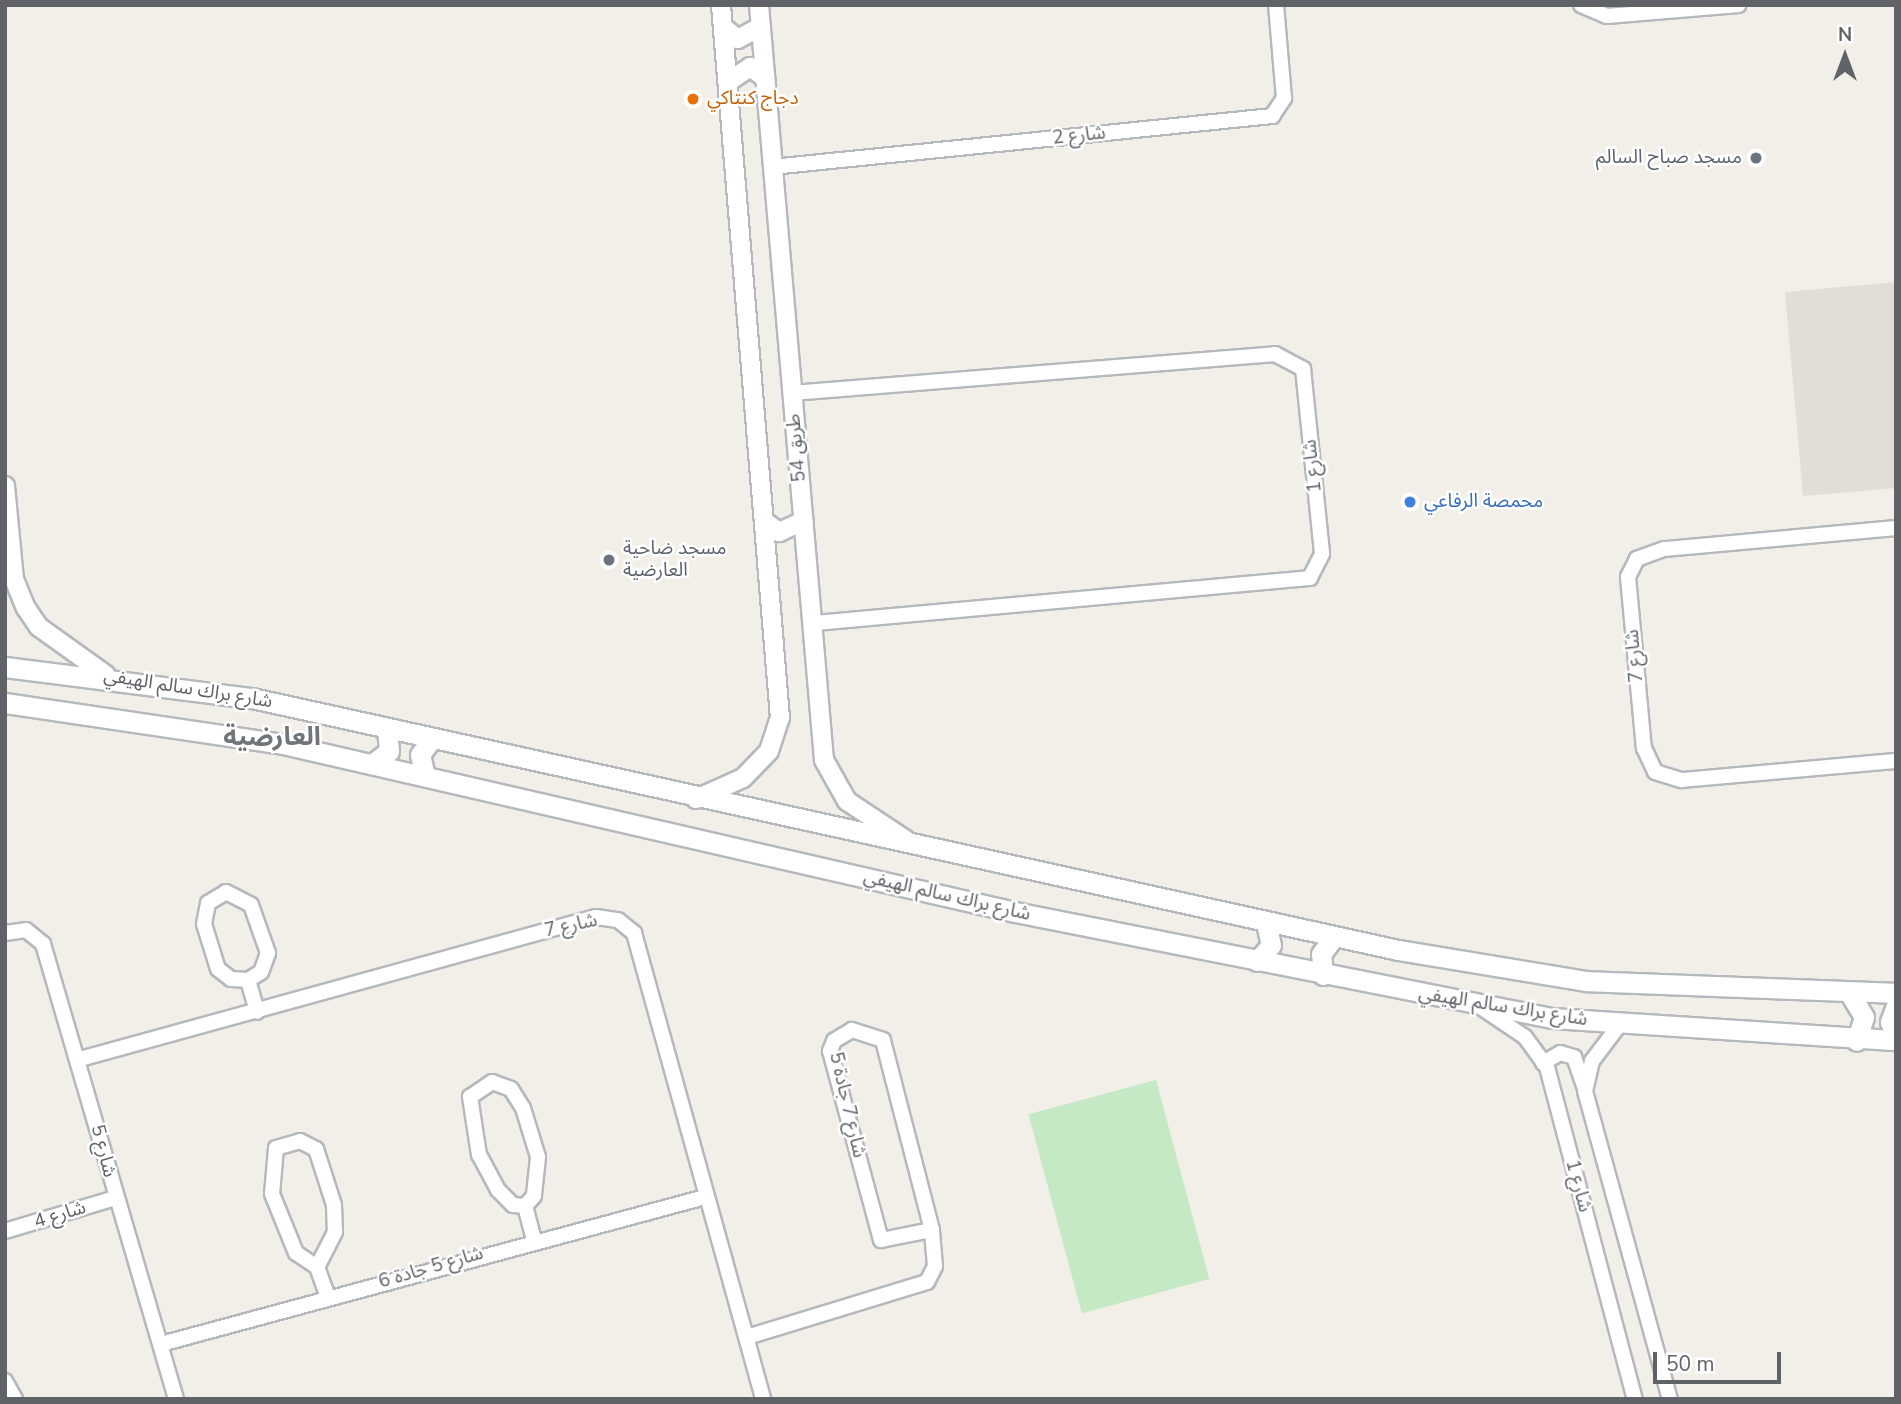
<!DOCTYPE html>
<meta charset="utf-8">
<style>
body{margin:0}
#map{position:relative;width:1901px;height:1404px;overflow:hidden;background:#f1efe8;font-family:"Nunito Sans","Noto Sans Arabic",sans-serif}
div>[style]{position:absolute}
.education>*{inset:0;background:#e1ded6}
.green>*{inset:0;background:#c5e8c5;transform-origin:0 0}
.roads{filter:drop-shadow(2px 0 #b5b8bc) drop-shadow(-2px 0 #b5b8bc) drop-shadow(0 2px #b5b8bc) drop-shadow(0 -2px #b5b8bc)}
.minor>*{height:14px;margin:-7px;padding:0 7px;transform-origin:7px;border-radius:7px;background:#fff}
.tertiary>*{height:18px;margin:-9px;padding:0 9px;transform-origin:9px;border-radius:9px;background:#fff}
.secondary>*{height:19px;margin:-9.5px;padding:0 9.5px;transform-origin:9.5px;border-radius:9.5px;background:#fff}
.dots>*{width:19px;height:19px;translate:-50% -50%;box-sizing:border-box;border:4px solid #fff;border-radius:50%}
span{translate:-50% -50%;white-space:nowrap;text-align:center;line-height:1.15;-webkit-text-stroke:5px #fff;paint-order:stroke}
.food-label{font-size:19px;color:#c56008}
.left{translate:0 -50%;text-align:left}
.street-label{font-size:19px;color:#5f6368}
.worship-label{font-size:19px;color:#5b616d}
.right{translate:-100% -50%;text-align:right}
.shop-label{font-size:19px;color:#366cbe}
.district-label{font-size:26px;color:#70757a;font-weight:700}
.frame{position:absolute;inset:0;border:7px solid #5f6368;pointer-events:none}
.north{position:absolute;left:1810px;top:21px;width:70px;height:70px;-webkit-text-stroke:5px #fff;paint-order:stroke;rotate:0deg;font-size:19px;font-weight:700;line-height:28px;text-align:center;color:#5f6368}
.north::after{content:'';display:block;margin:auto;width:24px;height:32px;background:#5f6368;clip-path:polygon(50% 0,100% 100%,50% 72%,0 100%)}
.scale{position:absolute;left:1653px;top:1352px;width:128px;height:32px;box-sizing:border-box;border:4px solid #5f6368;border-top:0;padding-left:9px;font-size:21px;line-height:24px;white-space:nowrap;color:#5f6368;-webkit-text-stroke:5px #fff;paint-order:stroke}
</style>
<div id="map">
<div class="education">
<div style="clip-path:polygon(1896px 282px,1896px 488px,1803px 496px,1785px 292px)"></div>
</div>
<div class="green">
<div style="left:1156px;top:1080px;width:206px;height:132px;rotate:75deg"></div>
</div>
<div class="roads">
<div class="minor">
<div style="left:1581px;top:5px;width:28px;rotate:23deg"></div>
<div style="left:1607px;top:16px;width:132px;rotate:-4.8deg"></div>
<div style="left:772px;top:167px;width:503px;rotate:-5.82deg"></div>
<div style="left:1272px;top:116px;width:22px;rotate:-56deg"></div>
<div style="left:1284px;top:98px;width:93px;rotate:-94.9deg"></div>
<div style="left:792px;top:393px;width:485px;rotate:-4.6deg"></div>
<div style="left:1275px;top:354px;width:32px;rotate:28deg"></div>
<div style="left:1303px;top:369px;width:186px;rotate:84.1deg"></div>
<div style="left:1322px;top:554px;width:27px;rotate:117deg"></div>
<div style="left:1310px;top:578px;width:498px;rotate:174.8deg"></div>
<div style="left:1896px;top:528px;width:233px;rotate:174.8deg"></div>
<div style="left:1664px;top:549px;width:29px;rotate:160deg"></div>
<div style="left:1637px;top:559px;width:20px;rotate:117deg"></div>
<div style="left:1628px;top:577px;width:172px;rotate:84.7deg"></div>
<div style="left:1644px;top:748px;width:26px;rotate:65deg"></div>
<div style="left:1655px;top:772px;width:28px;rotate:17deg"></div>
<div style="left:1682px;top:780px;width:215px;rotate:-5.1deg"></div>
<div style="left:226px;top:892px;width:28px;rotate:27deg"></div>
<div style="left:251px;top:905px;width:51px;rotate:70.5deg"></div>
<div style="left:268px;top:953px;width:20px;rotate:110deg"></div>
<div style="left:261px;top:972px;width:15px;rotate:148deg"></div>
<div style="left:248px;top:980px;width:17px;rotate:-177deg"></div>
<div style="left:231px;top:979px;width:16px;rotate:-142deg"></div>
<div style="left:218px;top:969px;width:47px;rotate:-107.3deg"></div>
<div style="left:204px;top:924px;width:21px;rotate:-79deg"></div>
<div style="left:208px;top:903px;width:21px;rotate:-31deg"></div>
<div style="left:5px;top:933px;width:21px;rotate:-8deg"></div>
<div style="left:26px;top:930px;width:22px;rotate:39deg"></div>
<div style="left:43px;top:944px;width:474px;rotate:73.7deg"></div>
<div style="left:248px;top:980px;width:33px;rotate:74deg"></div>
<div style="left:1479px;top:1006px;width:55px;rotate:34deg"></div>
<div style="left:1525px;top:1037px;width:37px;rotate:54deg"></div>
<div style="left:1547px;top:1067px;width:343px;rotate:75.2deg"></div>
<div style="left:1620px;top:1024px;width:46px;rotate:127.1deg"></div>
<div style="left:1592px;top:1061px;width:31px;rotate:103deg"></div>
<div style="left:1585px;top:1091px;width:320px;rotate:74.6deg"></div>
<div style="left:80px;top:1059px;width:535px;rotate:-15.39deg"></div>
<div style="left:596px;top:917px;width:22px;rotate:8deg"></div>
<div style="left:618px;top:920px;width:21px;rotate:39deg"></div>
<div style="left:634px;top:933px;width:484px;rotate:74.5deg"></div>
<div style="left:1543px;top:1063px;width:20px;rotate:-30deg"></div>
<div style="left:1560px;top:1053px;width:15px;rotate:16deg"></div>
<div style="left:1574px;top:1057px;width:31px;rotate:71deg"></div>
<div style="left:492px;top:1082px;width:20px;rotate:20deg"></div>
<div style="left:511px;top:1089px;width:22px;rotate:58deg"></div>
<div style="left:523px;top:1108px;width:51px;rotate:73deg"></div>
<div style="left:538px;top:1157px;width:39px;rotate:96deg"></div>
<div style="left:534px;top:1196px;width:13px;rotate:132deg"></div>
<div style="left:525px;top:1206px;width:12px;rotate:-175deg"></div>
<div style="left:513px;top:1205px;width:21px;rotate:-135deg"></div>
<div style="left:498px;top:1190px;width:40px;rotate:-118deg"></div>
<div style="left:479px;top:1155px;width:59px;rotate:-98.8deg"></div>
<div style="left:470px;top:1097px;width:27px;rotate:-34deg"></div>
<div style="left:300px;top:1141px;width:18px;rotate:27deg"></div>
<div style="left:316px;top:1149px;width:59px;rotate:72.2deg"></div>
<div style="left:334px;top:1205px;width:27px;rotate:88deg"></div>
<div style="left:335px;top:1232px;width:39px;rotate:117deg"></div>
<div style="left:317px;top:1267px;width:25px;rotate:-146deg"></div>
<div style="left:296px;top:1253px;width:64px;rotate:-112.1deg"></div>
<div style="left:272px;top:1194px;width:46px;rotate:-85deg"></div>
<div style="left:276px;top:1148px;width:25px;rotate:-16deg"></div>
<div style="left:525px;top:1206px;width:34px;rotate:75deg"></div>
<div style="left:5px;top:1231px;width:115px;rotate:-16.7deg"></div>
<div style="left:317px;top:1267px;width:32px;rotate:70deg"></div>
<div style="left:747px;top:1337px;width:188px;rotate:-17deg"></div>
<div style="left:927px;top:1282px;width:18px;rotate:-63deg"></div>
<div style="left:935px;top:1266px;width:36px;rotate:-95deg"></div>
<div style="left:932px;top:1230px;width:196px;rotate:-104.5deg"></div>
<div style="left:883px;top:1040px;width:33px;rotate:-162deg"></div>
<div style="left:852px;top:1030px;width:21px;rotate:149deg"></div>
<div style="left:834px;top:1041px;width:11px;rotate:112deg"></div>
<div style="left:830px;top:1051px;width:196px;rotate:74.9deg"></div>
<div style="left:881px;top:1240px;width:52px;rotate:-11.1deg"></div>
<div style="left:161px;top:1344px;width:564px;rotate:-15.12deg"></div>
<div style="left:5px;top:1381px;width:21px;rotate:61deg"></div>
</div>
<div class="tertiary">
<div style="left:759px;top:5px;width:758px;rotate:85.08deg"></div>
<div style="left:824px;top:760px;width:47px;rotate:60.7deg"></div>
<div style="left:847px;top:801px;width:71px;rotate:33.5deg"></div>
<div style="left:723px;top:27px;width:19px;rotate:39deg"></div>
<div style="left:738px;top:39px;width:26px;rotate:-29deg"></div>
<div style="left:728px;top:82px;width:27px;rotate:-34deg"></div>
<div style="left:750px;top:67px;width:19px;rotate:36deg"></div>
<div style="left:5px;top:486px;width:93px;rotate:84.5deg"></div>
<div style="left:14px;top:579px;width:31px;rotate:68deg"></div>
<div style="left:26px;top:608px;width:23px;rotate:56deg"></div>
<div style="left:39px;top:627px;width:82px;rotate:35.6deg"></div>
<div style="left:764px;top:521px;width:19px;rotate:36deg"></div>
<div style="left:779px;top:532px;width:27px;rotate:-24deg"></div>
<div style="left:696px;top:799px;width:51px;rotate:-24.1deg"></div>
<div style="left:743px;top:778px;width:37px;rotate:-46deg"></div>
<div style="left:769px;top:751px;width:35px;rotate:-72deg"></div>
<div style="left:780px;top:718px;width:715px;rotate:-94.73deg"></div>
</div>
<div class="secondary">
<div style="left:5px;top:667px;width:249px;rotate:7.2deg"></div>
<div style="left:252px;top:698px;width:1173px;rotate:12.4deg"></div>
<div style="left:1398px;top:950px;width:191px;rotate:9.4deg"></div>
<div style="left:1586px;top:981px;width:310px;rotate:2.2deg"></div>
<div style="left:5px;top:703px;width:281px;rotate:8.4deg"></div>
<div style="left:283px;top:744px;width:751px;rotate:12.93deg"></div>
<div style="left:1015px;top:912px;width:547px;rotate:11.17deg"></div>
<div style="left:1552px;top:1018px;width:345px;rotate:3.7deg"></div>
<div style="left:372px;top:764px;width:21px;rotate:-37deg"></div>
<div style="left:389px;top:751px;width:22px;rotate:-95deg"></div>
<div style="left:425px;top:776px;width:22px;rotate:-103deg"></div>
<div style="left:420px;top:755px;width:21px;rotate:-55deg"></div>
<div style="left:1257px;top:961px;width:21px;rotate:-49deg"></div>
<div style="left:1271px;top:945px;width:22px;rotate:-103deg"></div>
<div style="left:1323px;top:975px;width:21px;rotate:-95deg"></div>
<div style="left:1321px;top:954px;width:21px;rotate:-53deg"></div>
<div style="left:1849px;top:992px;width:29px;rotate:59deg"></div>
<div style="left:1864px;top:1017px;width:25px;rotate:108deg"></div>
<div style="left:1896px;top:1006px;width:17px;rotate:111deg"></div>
<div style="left:1890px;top:1022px;width:14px;rotate:65deg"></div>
</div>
</div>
<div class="dots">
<div style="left:693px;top:99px;background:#e8710a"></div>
<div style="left:1756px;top:158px;background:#6b7280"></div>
<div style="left:1410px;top:502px;background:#3f7fe0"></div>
<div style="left:609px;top:560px;background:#6b7280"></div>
</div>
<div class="food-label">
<span class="left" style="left:707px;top:99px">دجاج كنتاكي</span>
</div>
<div class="street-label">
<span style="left:1079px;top:136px;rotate:-6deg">شارع 2</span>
<span style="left:797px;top:448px;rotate:-95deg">طريق 54</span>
<span style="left:1313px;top:466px;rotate:-96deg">شارع 1</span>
<span style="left:1635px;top:656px;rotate:-95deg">شارع 7</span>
<span style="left:188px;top:689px;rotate:9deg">شارع براك سالم الهيفي</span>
<span style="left:947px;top:896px;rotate:13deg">شارع براك سالم الهيفي</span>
<span style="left:571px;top:926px;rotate:-12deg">شارع 7</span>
<span style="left:1503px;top:1007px;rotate:9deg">شارع براك سالم الهيفي</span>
<span style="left:847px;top:1105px;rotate:77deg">شارع 7 جادة 5</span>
<span style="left:103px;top:1151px;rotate:76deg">شارع 5</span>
<span style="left:1578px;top:1186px;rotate:75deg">شارع 1</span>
<span style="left:60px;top:1215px;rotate:-17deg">شارع 4</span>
<span style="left:431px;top:1268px;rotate:-16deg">شارع 5 جادة 6</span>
</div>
<div class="worship-label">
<span class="right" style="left:1742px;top:158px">مسجد صباح السالم</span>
<span class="left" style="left:623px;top:560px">مسجد ضاحية<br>العارضية</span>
</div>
<div class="shop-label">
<span class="left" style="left:1424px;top:502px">محمصة الرفاعي</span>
</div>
<div class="district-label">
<span style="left:272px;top:737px">العارضية</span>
</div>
<div class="frame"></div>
<div class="north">N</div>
<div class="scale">50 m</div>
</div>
